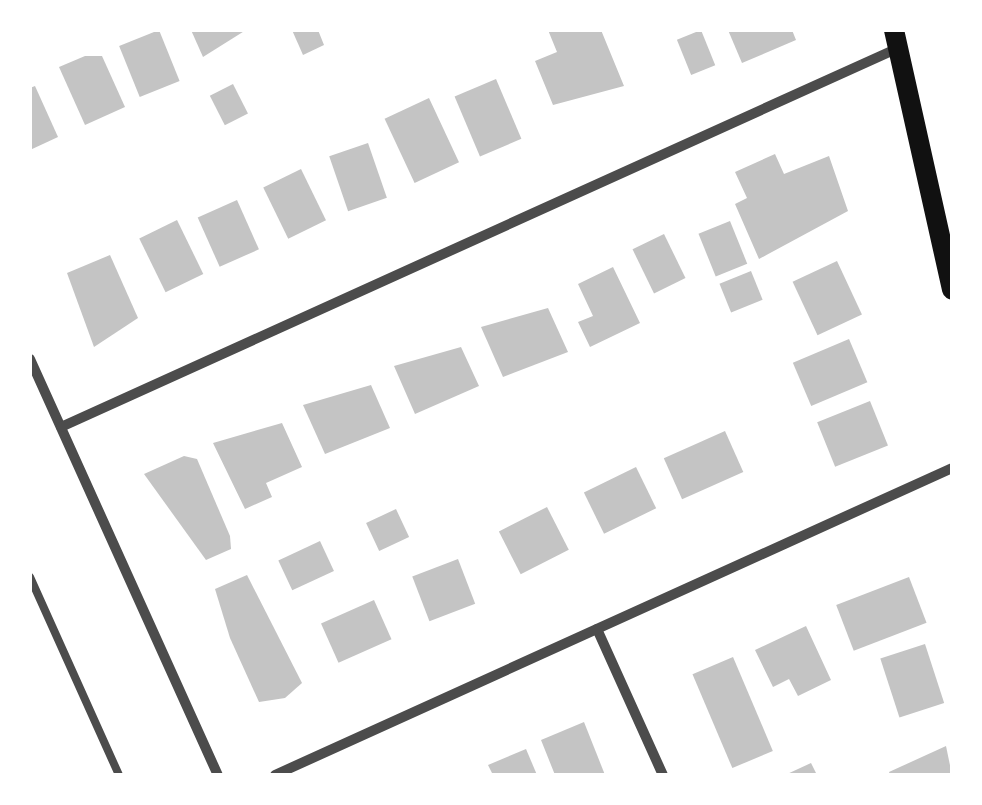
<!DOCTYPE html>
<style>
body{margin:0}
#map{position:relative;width:982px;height:805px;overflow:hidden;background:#fff;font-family:"Work Sans",sans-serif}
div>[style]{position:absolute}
.building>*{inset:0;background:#c4c4c4;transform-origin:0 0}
.service>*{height:8px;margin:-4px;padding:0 4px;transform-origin:4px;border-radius:4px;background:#4c4c4c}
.minor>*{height:10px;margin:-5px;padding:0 5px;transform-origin:5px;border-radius:5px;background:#4c4c4c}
.secondary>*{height:20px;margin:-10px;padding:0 10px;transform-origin:10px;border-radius:10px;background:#111}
span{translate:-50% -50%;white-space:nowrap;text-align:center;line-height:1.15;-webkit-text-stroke:9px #fff;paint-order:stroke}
.frame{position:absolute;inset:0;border:32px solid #fff;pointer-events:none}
</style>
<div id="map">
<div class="building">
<div style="left:159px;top:30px;width:55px;height:43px;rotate:68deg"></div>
<div style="clip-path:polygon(191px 30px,246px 30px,203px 57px)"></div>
<div style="clip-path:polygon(292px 30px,318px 30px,324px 45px,303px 55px)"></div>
<div style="clip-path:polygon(548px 30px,601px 30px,624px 86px,553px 105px,535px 61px,557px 52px)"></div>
<div style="left:701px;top:30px;width:38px;height:26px;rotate:68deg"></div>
<div style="clip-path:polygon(728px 30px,792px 30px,796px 40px,742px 63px)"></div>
<div style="clip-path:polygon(85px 56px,102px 56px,125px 107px,85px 125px,59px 67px)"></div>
<div style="left:496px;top:79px;width:65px;height:45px;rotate:67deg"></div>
<div style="left:233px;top:84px;width:33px;height:26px;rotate:63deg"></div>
<div style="clip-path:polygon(35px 86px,58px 137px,30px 150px,30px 88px)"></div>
<div style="left:429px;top:98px;width:71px;height:49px;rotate:65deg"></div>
<div style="left:368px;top:143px;width:58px;height:41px;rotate:71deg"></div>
<div style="clip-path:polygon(775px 154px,784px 174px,829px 156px,848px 211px,759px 259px,735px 204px,747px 198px,735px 172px)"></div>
<div style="left:301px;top:169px;width:57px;height:42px;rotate:64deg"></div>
<div style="left:237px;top:200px;width:54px;height:43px;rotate:66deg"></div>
<div style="left:177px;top:220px;width:60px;height:42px;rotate:64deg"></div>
<div style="left:730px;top:221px;width:46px;height:34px;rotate:68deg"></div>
<div style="left:664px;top:234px;width:49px;height:35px;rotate:64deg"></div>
<div style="clip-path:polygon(110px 255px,138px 318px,94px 347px,67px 273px)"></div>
<div style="left:837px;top:261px;width:59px;height:49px;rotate:65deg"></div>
<div style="clip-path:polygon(613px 267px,640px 323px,590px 347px,578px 322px,593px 316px,578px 284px)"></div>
<div style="left:751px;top:271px;width:31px;height:34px;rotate:68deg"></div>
<div style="clip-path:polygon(548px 308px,568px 352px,503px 377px,481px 327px)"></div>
<div style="left:849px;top:339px;width:47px;height:61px;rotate:67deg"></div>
<div style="clip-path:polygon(461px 347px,479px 386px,415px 414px,394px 366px)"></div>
<div style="clip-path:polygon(371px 385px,390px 428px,325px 454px,303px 405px)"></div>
<div style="left:870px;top:401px;width:48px;height:57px;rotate:68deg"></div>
<div style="clip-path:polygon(282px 423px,302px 467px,266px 483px,272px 497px,245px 509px,213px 443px)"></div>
<div style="left:725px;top:431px;width:45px;height:67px;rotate:66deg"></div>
<div style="clip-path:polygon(184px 456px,197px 459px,230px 536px,231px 549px,206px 560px,144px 474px)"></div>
<div style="left:636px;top:467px;width:46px;height:58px;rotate:64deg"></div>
<div style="left:547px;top:507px;width:48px;height:54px;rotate:63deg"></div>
<div style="left:396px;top:509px;width:31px;height:33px;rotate:65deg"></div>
<div style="left:320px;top:541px;width:33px;height:46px;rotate:65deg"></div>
<div style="left:458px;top:559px;width:48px;height:49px;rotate:69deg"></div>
<div style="clip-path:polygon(247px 575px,302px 683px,285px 698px,259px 702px,230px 638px,215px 589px)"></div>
<div style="left:909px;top:577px;width:49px;height:78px;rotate:69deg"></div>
<div style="left:374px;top:600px;width:43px;height:58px;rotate:66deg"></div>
<div style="clip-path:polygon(806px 626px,831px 680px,798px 696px,789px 679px,773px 687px,755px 650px)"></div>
<div style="left:925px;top:644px;width:62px;height:47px;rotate:72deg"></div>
<div style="left:733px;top:657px;width:102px;height:44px;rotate:67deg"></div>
<div style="clip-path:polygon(584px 722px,605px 775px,555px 775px,541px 740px)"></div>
<div style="clip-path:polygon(946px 746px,952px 775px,890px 775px,889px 772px)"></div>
<div style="clip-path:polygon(526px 749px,537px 775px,493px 775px,488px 765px)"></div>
<div style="clip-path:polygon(811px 763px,817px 775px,785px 775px)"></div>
</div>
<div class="service">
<div style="left:30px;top:577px;width:217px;rotate:65.8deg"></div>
</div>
<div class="minor">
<div style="left:30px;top:359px;width:457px;rotate:65.7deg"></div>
<div style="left:61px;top:427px;width:919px;rotate:-24.36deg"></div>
<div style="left:597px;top:629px;width:160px;rotate:65.7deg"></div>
<div style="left:275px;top:775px;width:743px;rotate:-24.39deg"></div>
</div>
<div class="secondary">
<div style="left:894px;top:30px;width:266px;rotate:77.4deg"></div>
</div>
<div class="frame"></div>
</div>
